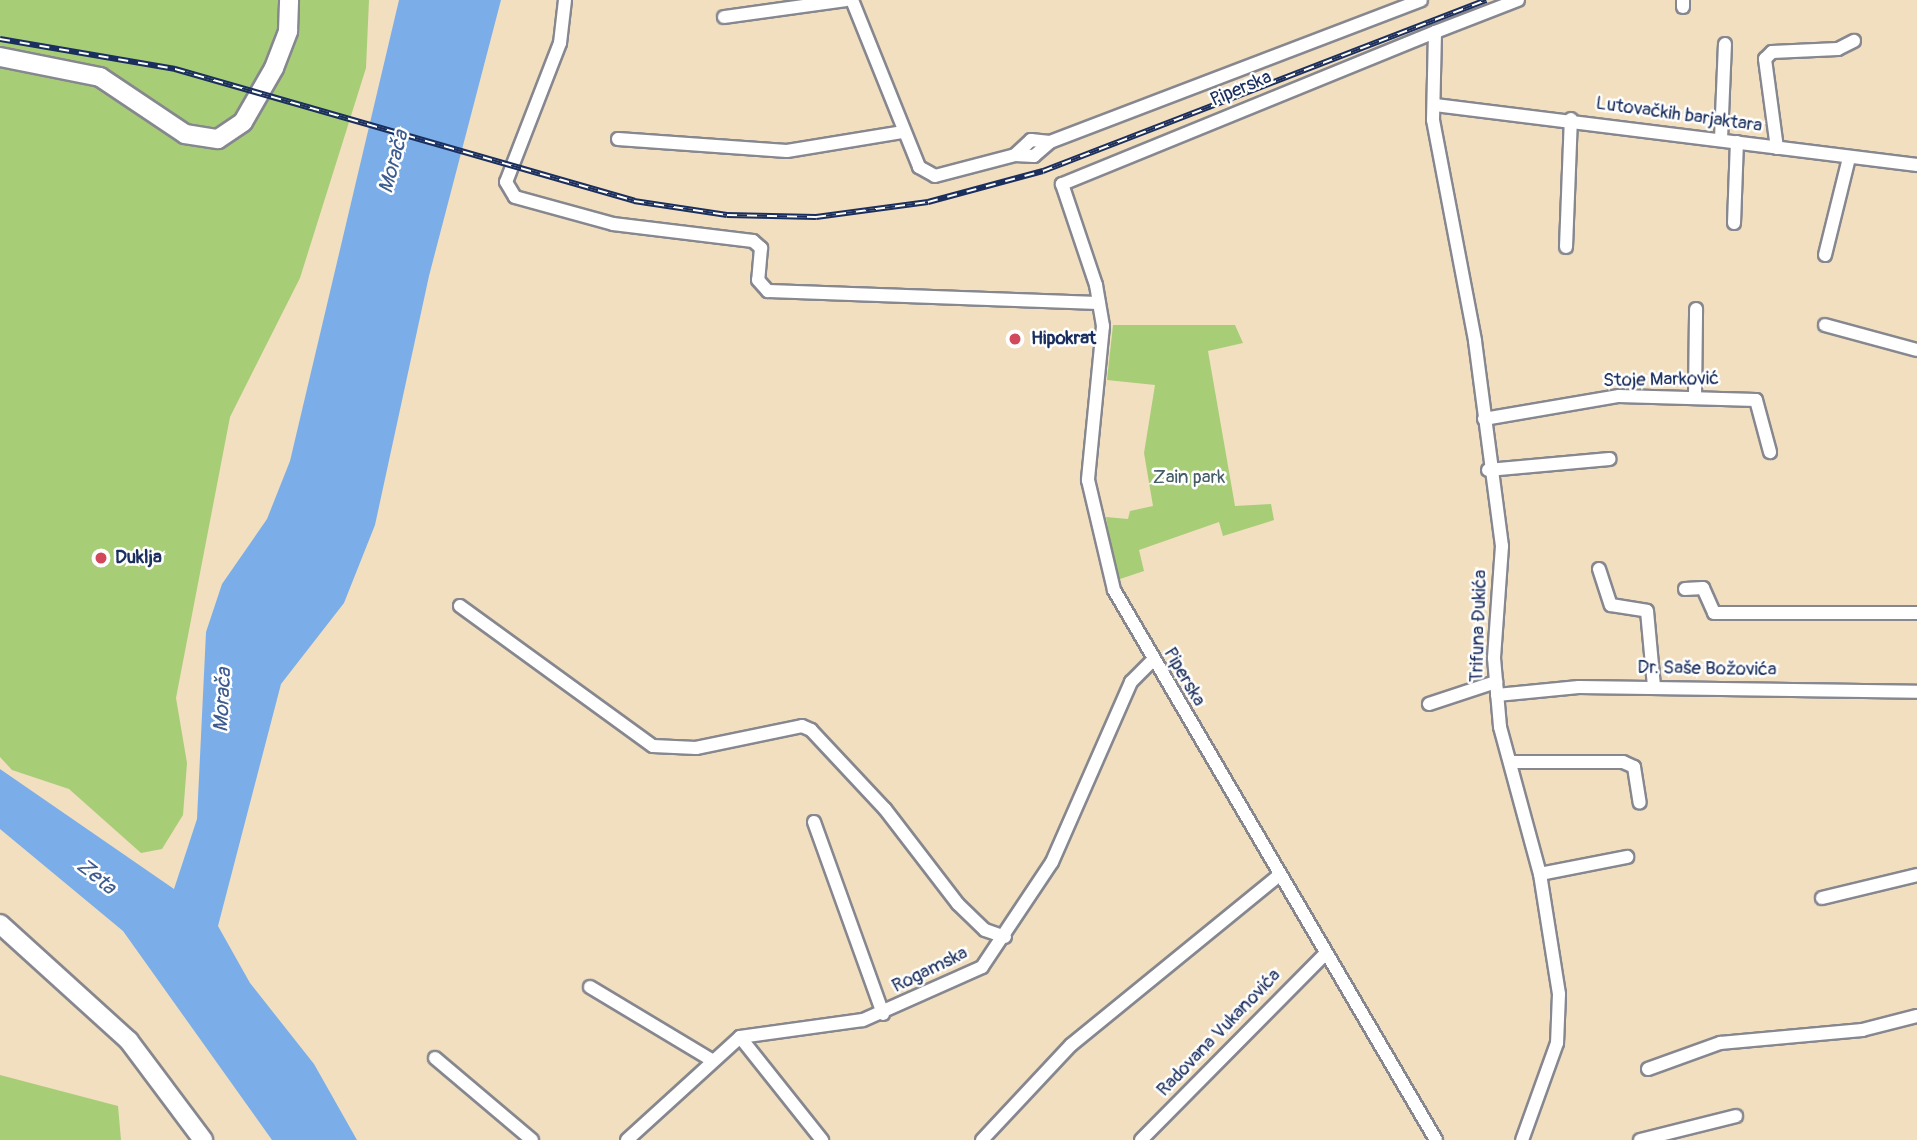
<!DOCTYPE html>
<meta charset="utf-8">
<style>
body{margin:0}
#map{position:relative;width:1917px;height:1140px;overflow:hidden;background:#f1dfc0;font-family:Pangolin,sans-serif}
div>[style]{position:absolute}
.green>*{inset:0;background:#a8cd77}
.water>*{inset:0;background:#7baee8}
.roads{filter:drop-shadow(2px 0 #86878f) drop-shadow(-2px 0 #86878f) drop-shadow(0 2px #86878f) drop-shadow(0 -2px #86878f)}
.street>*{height:12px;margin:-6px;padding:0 6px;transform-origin:6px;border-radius:6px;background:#fff}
.secondary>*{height:18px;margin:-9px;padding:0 9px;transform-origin:9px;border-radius:9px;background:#fff}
.rail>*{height:6px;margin-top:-3px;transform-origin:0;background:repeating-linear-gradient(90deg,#fff 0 10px,#1b2f5e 0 20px);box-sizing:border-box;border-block:2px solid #1b2f5e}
.dots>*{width:19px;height:19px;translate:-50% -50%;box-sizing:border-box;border:4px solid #fff;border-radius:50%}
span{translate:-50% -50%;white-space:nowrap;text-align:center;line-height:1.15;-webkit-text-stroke:5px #fff;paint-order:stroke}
.street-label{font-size:19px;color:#1b2f5e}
.poi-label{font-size:19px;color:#1b2f5e;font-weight:700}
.left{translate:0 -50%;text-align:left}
.park-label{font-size:19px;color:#455e66}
.water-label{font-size:21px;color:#3d5b8e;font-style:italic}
</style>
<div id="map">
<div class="green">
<div style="clip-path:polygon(0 0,369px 0,366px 68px,300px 278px,230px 417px,176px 698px,187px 763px,183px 815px,162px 849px,141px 853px,69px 789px,12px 770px,0 757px)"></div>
<div style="clip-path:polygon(1113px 325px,1235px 325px,1243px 343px,1208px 351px,1235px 506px,1271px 504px,1274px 520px,1223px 536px,1219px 522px,1139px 550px,1144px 571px,1117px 580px,1106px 517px,1128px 519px,1130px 511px,1153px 506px,1144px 453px,1155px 385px,1107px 380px)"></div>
<div style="clip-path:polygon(0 1075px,118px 1106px,121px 1140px,0 1140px)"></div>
</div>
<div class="water">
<div style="clip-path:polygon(399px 0,501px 0,429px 276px,375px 525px,344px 603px,281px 684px,218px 926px,250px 983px,314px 1064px,357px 1140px,272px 1140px,123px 931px,0 829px,0 769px,174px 889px,197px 819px,206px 632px,222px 584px,267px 519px,290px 461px)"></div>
</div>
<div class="roads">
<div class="street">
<div style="left:565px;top:0;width:43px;rotate:96.6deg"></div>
<div style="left:560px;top:43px;width:149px;rotate:111.2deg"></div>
<div style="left:506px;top:182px;width:17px;rotate:59deg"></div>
<div style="left:515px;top:197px;width:102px;rotate:15.4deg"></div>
<div style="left:613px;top:224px;width:141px;rotate:6.9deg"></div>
<div style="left:753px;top:241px;width:11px;rotate:41deg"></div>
<div style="left:761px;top:248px;width:32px;rotate:95deg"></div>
<div style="left:758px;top:280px;width:15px;rotate:48deg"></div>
<div style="left:768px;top:291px;width:331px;rotate:2.1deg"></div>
<div style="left:852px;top:0;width:180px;rotate:68.1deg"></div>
<div style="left:919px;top:167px;width:18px;rotate:29deg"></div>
<div style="left:935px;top:176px;width:83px;rotate:-14.7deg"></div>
<div style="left:1015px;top:155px;width:22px;rotate:-43deg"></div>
<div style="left:1031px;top:140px;width:19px;rotate:6deg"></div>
<div style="left:1050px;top:142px;width:397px;rotate:-20.9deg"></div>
<div style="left:1518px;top:0;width:89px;rotate:158.9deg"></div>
<div style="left:1435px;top:32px;width:88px;rotate:91.3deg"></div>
<div style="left:1433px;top:120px;width:225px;rotate:79.2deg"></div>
<div style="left:1475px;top:341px;width:207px;rotate:82.5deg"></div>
<div style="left:1502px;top:546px;width:112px;rotate:94.1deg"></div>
<div style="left:1494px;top:658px;width:69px;rotate:85deg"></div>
<div style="left:1500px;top:727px;width:152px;rotate:74.8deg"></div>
<div style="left:1540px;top:874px;width:121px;rotate:81deg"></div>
<div style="left:1559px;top:994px;width:49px;rotate:92.3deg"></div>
<div style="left:1557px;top:1043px;width:103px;rotate:109.8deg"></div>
<div style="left:1683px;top:0;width:7px;rotate:90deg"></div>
<div style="left:724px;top:17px;width:123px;rotate:-7.9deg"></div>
<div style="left:1435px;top:32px;width:403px;rotate:157.8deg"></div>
<div style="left:1062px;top:184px;width:107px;rotate:71.4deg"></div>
<div style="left:1096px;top:285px;width:42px;rotate:80.3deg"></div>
<div style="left:1103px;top:326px;width:155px;rotate:95.6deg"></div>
<div style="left:1088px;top:480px;width:113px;rotate:76.7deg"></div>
<div style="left:1114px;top:590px;width:637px;rotate:59.65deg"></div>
<div style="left:1435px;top:105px;width:486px;rotate:7.1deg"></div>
<div style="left:618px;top:139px;width:169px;rotate:4.1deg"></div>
<div style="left:787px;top:151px;width:118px;rotate:-9.3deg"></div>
<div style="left:1721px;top:139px;width:95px;rotate:-87.6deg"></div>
<div style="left:1777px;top:148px;width:90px;rotate:-97.7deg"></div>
<div style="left:1765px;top:59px;width:10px;rotate:-45deg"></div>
<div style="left:1772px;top:52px;width:66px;rotate:-2.6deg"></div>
<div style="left:1838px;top:49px;width:18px;rotate:-27deg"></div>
<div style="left:1015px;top:155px;width:19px;rotate:3deg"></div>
<div style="left:1034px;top:156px;width:21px;rotate:-41deg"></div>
<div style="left:1734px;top:223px;width:81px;rotate:-87.9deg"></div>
<div style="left:1566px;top:247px;width:128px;rotate:-87.8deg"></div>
<div style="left:1825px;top:255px;width:100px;rotate:-76.1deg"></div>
<div style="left:1825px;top:325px;width:95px;rotate:15.2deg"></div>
<div style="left:1695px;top:397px;width:88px;rotate:-89.3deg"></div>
<div style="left:1484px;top:419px;width:137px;rotate:-9.7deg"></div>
<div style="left:1619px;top:396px;width:137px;rotate:1.7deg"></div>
<div style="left:1756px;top:400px;width:54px;rotate:74.9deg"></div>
<div style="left:1488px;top:470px;width:122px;rotate:-5.2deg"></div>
<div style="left:1599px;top:569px;width:38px;rotate:72deg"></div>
<div style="left:1611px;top:605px;width:36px;rotate:9deg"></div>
<div style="left:1647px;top:611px;width:76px;rotate:84.7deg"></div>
<div style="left:1685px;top:589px;width:18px;rotate:-3deg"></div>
<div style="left:1703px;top:588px;width:27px;rotate:66deg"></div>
<div style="left:1714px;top:613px;width:203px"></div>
<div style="left:460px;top:606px;width:238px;rotate:36deg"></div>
<div style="left:653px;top:746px;width:43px;rotate:2.7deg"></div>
<div style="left:696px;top:748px;width:108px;rotate:-11.7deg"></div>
<div style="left:802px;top:726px;width:10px;rotate:24deg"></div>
<div style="left:811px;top:730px;width:108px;rotate:46.9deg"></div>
<div style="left:885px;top:809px;width:120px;rotate:52.5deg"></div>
<div style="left:958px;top:904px;width:37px;rotate:44deg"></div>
<div style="left:985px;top:930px;width:21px;rotate:19deg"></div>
<div style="left:1497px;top:695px;width:82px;rotate:-5.6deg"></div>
<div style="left:1579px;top:687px;width:338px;rotate:0.8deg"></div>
<div style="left:1429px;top:704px;width:71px;rotate:-18.2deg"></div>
<div style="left:1512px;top:762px;width:111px"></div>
<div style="left:1623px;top:762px;width:12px;rotate:24deg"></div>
<div style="left:1634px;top:767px;width:36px;rotate:81deg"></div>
<div style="left:814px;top:822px;width:204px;rotate:70.2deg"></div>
<div style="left:1540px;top:874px;width:89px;rotate:-11.1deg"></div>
<div style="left:1822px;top:898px;width:98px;rotate:-13.6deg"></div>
<div style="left:590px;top:987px;width:140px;rotate:31deg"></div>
<div style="left:740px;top:1037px;width:132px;rotate:51.5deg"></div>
<div style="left:435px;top:1058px;width:127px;rotate:40.2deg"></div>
<div style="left:1648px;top:1069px;width:77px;rotate:-19.9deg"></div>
<div style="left:1720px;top:1043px;width:143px;rotate:-5.2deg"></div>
<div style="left:1862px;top:1030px;width:57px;rotate:-14.3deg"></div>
<div style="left:627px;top:1140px;width:153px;rotate:-42.3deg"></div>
<div style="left:740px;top:1037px;width:124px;rotate:-7.9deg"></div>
<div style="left:863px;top:1020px;width:130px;rotate:-24deg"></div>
<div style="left:982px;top:967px;width:126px;rotate:-56.3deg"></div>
<div style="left:1052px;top:862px;width:197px;rotate:-66.3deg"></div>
<div style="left:1131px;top:682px;width:31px;rotate:-45deg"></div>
<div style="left:982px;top:1140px;width:130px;rotate:-46.9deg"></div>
<div style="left:1071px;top:1045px;width:266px;rotate:-39.2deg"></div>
<div style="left:1141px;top:1140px;width:262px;rotate:-45.3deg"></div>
<div style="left:1640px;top:1140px;width:99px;rotate:-14deg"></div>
</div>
<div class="secondary">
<div style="left:0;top:57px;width:102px;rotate:11.3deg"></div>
<div style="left:100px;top:77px;width:102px;rotate:33.8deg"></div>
<div style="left:185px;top:134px;width:33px;rotate:9deg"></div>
<div style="left:218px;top:139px;width:30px;rotate:-34deg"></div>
<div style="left:243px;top:122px;width:62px;rotate:-60.1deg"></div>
<div style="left:274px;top:68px;width:40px;rotate:-69deg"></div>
<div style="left:288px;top:31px;width:31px;rotate:-88deg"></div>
<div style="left:0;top:924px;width:174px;rotate:42.2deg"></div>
<div style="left:129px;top:1041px;width:124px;rotate:53.2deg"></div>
</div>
</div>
<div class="rail">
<div style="left:0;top:39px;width:178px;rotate:9.7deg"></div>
<div style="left:175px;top:69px;width:478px;rotate:16deg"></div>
<div style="left:634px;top:201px;width:94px;rotate:8.6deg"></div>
<div style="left:727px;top:215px;width:89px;rotate:1.3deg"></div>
<div style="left:816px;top:217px;width:113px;rotate:-7.6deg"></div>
<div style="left:928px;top:202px;width:119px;rotate:-15.1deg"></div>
<div style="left:1043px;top:171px;width:475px;rotate:-21.1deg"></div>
</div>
<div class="dots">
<div style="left:1015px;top:339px;background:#d1495b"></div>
<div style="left:101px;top:558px;background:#d1495b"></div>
</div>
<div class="street-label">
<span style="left:1241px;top:89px;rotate:-23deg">Piperska</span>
<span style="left:1679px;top:115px;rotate:8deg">Lutovačkih barjaktara</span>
<span style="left:1661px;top:380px;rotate:-1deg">Stoje Marković</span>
<span style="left:1479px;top:626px;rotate:-88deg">Trifuna Đukića</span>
<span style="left:1707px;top:669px;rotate:1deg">Dr. Saše Božovića</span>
<span style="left:1184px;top:677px;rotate:60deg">Piperska</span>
<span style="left:930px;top:970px;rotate:-26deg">Rogamska</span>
<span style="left:1219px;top:1033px;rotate:-46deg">Radovana Vukanovića</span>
</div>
<div class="poi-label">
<span class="left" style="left:1031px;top:339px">Hipokrat</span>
<span class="left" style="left:115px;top:558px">Duklja</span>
</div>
<div class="park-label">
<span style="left:1189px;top:478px">Zain park</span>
</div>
<div class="water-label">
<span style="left:394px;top:162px;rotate:-75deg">Morača</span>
<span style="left:223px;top:700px;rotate:-87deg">Morača</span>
<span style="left:96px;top:877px;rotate:39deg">Zeta</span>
</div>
</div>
